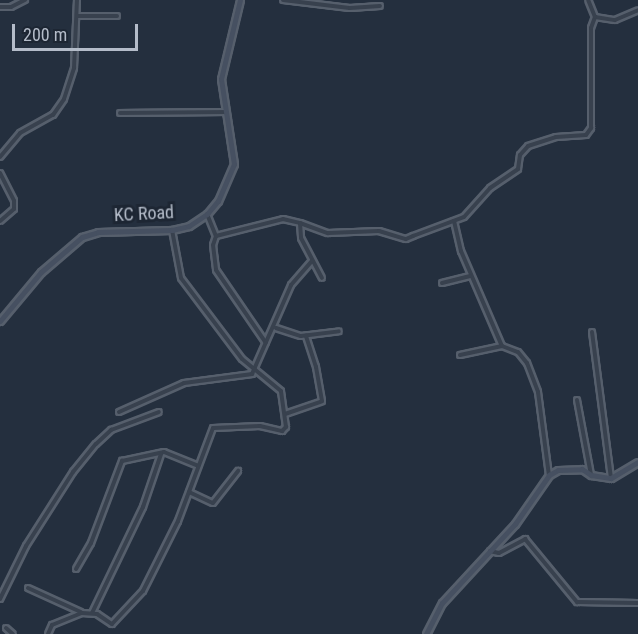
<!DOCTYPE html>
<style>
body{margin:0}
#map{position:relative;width:638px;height:634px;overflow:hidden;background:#242f3e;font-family:"Roboto Condensed",sans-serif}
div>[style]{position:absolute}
.roads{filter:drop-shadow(2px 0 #565f6c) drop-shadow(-2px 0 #565f6c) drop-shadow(0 2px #565f6c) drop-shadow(0 -2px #565f6c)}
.street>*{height:4px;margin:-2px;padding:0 2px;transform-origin:2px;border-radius:2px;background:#38414e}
.secondary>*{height:5px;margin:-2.5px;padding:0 2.5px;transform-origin:2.5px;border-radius:2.5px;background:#465061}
span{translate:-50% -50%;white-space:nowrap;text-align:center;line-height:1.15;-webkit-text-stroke:6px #1d2633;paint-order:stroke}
.street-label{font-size:18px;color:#b4bcc9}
.scale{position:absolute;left:12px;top:24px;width:126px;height:27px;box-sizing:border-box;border:3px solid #b4bcc9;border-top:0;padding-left:8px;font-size:18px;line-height:21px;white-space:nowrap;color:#b4bcc9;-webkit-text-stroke:4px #1d2633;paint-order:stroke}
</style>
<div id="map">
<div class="roads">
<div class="street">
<div style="left:283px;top:0;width:67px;rotate:6.8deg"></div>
<div style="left:350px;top:8px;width:30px;rotate:-4deg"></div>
<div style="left:0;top:7px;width:11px"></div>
<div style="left:11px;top:7px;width:16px;rotate:-27deg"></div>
<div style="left:78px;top:16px;width:39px"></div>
<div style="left:595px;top:17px;width:20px;rotate:9deg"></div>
<div style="left:615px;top:20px;width:25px;rotate:-23deg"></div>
<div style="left:120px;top:113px;width:106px;rotate:-0.5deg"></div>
<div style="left:0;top:157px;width:31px;rotate:-50deg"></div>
<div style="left:20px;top:133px;width:38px;rotate:-29deg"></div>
<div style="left:53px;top:115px;width:19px;rotate:-55deg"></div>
<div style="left:64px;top:99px;width:33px;rotate:-72deg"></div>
<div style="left:74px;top:68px;width:68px;rotate:-87.5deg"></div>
<div style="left:0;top:173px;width:31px;rotate:63deg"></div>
<div style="left:14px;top:201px;width:8px;rotate:90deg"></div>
<div style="left:14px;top:209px;width:18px;rotate:139deg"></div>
<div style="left:207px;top:214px;width:24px;rotate:68deg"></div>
<div style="left:216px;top:236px;width:9px;rotate:108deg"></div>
<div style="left:213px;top:245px;width:25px;rotate:83deg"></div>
<div style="left:216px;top:270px;width:88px;rotate:55.6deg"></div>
<div style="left:454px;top:221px;width:31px;rotate:77deg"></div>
<div style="left:461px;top:251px;width:103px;rotate:66.7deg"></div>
<div style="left:300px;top:223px;width:30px;rotate:20deg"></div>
<div style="left:328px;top:233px;width:51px;rotate:-2.2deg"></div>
<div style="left:379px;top:231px;width:28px;rotate:17deg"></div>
<div style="left:406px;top:239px;width:8px;rotate:-23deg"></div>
<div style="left:413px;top:236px;width:54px;rotate:-20.4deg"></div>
<div style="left:464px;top:217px;width:39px;rotate:-48deg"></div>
<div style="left:490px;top:188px;width:34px;rotate:-34deg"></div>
<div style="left:518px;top:169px;width:14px;rotate:-82deg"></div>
<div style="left:520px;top:155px;width:12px;rotate:-48deg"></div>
<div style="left:528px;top:146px;width:29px;rotate:-18deg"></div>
<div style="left:556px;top:137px;width:30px;rotate:-4deg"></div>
<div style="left:586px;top:135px;width:9px;rotate:-54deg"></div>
<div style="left:591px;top:128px;width:100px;rotate:-90deg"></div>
<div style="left:591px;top:28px;width:12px;rotate:-70deg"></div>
<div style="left:595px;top:17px;width:18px;rotate:-112deg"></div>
<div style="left:216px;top:236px;width:69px;rotate:-14.2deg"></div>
<div style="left:283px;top:219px;width:17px;rotate:13deg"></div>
<div style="left:300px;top:223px;width:15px;rotate:86deg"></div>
<div style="left:301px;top:238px;width:45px;rotate:62.3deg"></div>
<div style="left:442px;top:283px;width:29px;rotate:-14deg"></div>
<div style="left:276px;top:328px;width:26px;rotate:18deg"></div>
<div style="left:301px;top:336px;width:38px;rotate:-7deg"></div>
<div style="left:592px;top:332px;width:147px;rotate:82.6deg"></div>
<div style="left:460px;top:355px;width:43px;rotate:-12.1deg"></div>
<div style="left:502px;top:346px;width:17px;rotate:21deg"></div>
<div style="left:518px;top:352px;width:14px;rotate:51deg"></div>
<div style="left:527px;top:363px;width:31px;rotate:69deg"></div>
<div style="left:538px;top:392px;width:84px;rotate:82.5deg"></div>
<div style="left:577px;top:400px;width:76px;rotate:79.4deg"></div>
<div style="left:119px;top:412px;width:71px;rotate:-24deg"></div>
<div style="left:184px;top:383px;width:69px;rotate:-7.5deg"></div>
<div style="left:252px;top:374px;width:97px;rotate:-66.3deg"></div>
<div style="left:291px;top:285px;width:32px;rotate:-49deg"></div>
<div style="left:285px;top:414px;width:39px;rotate:-19deg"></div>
<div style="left:322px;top:401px;width:35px;rotate:-100deg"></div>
<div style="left:316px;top:367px;width:33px;rotate:-108deg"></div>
<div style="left:189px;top:492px;width:26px;rotate:25deg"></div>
<div style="left:213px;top:503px;width:41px;rotate:-52deg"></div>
<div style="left:490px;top:551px;width:9px;rotate:13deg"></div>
<div style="left:499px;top:553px;width:30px;rotate:-28deg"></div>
<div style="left:525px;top:539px;width:82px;rotate:50.5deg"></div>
<div style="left:577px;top:602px;width:61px;rotate:0.9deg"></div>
<div style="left:76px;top:569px;width:30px;rotate:-60deg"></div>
<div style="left:91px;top:543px;width:88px;rotate:-69.3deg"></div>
<div style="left:122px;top:461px;width:43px;rotate:-12.1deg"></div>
<div style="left:164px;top:452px;width:37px;rotate:22deg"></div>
<div style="left:28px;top:588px;width:58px;rotate:24.4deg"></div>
<div style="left:0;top:599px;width:59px;rotate:-63.9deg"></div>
<div style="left:26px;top:546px;width:88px;rotate:-57.6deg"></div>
<div style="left:73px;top:472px;width:36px;rotate:-51deg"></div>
<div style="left:96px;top:444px;width:21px;rotate:-43deg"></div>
<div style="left:111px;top:430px;width:51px;rotate:-20.6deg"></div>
<div style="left:92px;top:613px;width:118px;rotate:-64.3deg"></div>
<div style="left:143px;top:507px;width:56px;rotate:-71.2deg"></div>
<div style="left:6px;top:628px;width:9px;rotate:41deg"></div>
<div style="left:48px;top:634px;width:10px;rotate:-66deg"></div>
<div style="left:52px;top:625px;width:32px;rotate:-22deg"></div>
<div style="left:82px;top:613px;width:15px;rotate:4deg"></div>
<div style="left:97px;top:614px;width:18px;rotate:34deg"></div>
<div style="left:112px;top:624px;width:45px;rotate:-46.8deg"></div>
<div style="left:143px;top:591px;width:78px;rotate:-63.4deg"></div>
<div style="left:178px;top:521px;width:99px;rotate:-69.4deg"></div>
<div style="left:213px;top:428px;width:47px;rotate:-2.4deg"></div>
<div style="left:260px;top:426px;width:23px;rotate:13deg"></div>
<div style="left:282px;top:431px;width:6px;rotate:-45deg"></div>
<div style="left:286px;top:427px;width:36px;rotate:-98deg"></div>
<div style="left:281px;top:391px;width:50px;rotate:-140.6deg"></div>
<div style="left:242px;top:359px;width:101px;rotate:-127deg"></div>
<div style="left:181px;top:278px;width:49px;rotate:-100.6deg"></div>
</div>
<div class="secondary">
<div style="left:0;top:321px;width:64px;rotate:-50.1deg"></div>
<div style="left:41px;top:272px;width:54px;rotate:-40.5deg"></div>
<div style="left:82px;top:237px;width:17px;rotate:-17deg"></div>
<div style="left:98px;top:232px;width:74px;rotate:-1.5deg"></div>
<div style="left:172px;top:230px;width:17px;rotate:-13deg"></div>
<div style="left:189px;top:226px;width:22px;rotate:-34deg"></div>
<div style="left:207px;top:214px;width:17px;rotate:-50deg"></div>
<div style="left:218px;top:201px;width:40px;rotate:-66.6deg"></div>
<div style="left:234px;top:164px;width:86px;rotate:-98.7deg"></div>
<div style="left:221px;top:79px;width:81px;rotate:-76.5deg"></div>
<div style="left:426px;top:634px;width:35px;rotate:-63deg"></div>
<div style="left:442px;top:603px;width:108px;rotate:-47.3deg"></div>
<div style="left:515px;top:524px;width:60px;rotate:-55.2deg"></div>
<div style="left:549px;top:475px;width:10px;rotate:-29deg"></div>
<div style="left:558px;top:470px;width:24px;rotate:-2deg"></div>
<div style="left:582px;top:469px;width:11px;rotate:34deg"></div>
<div style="left:591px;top:475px;width:20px;rotate:9deg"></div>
<div style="left:611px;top:478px;width:31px;rotate:-31deg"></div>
</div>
</div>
<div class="street-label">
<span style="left:144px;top:214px;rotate:-3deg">KC Road</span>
</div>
<div class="scale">200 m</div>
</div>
